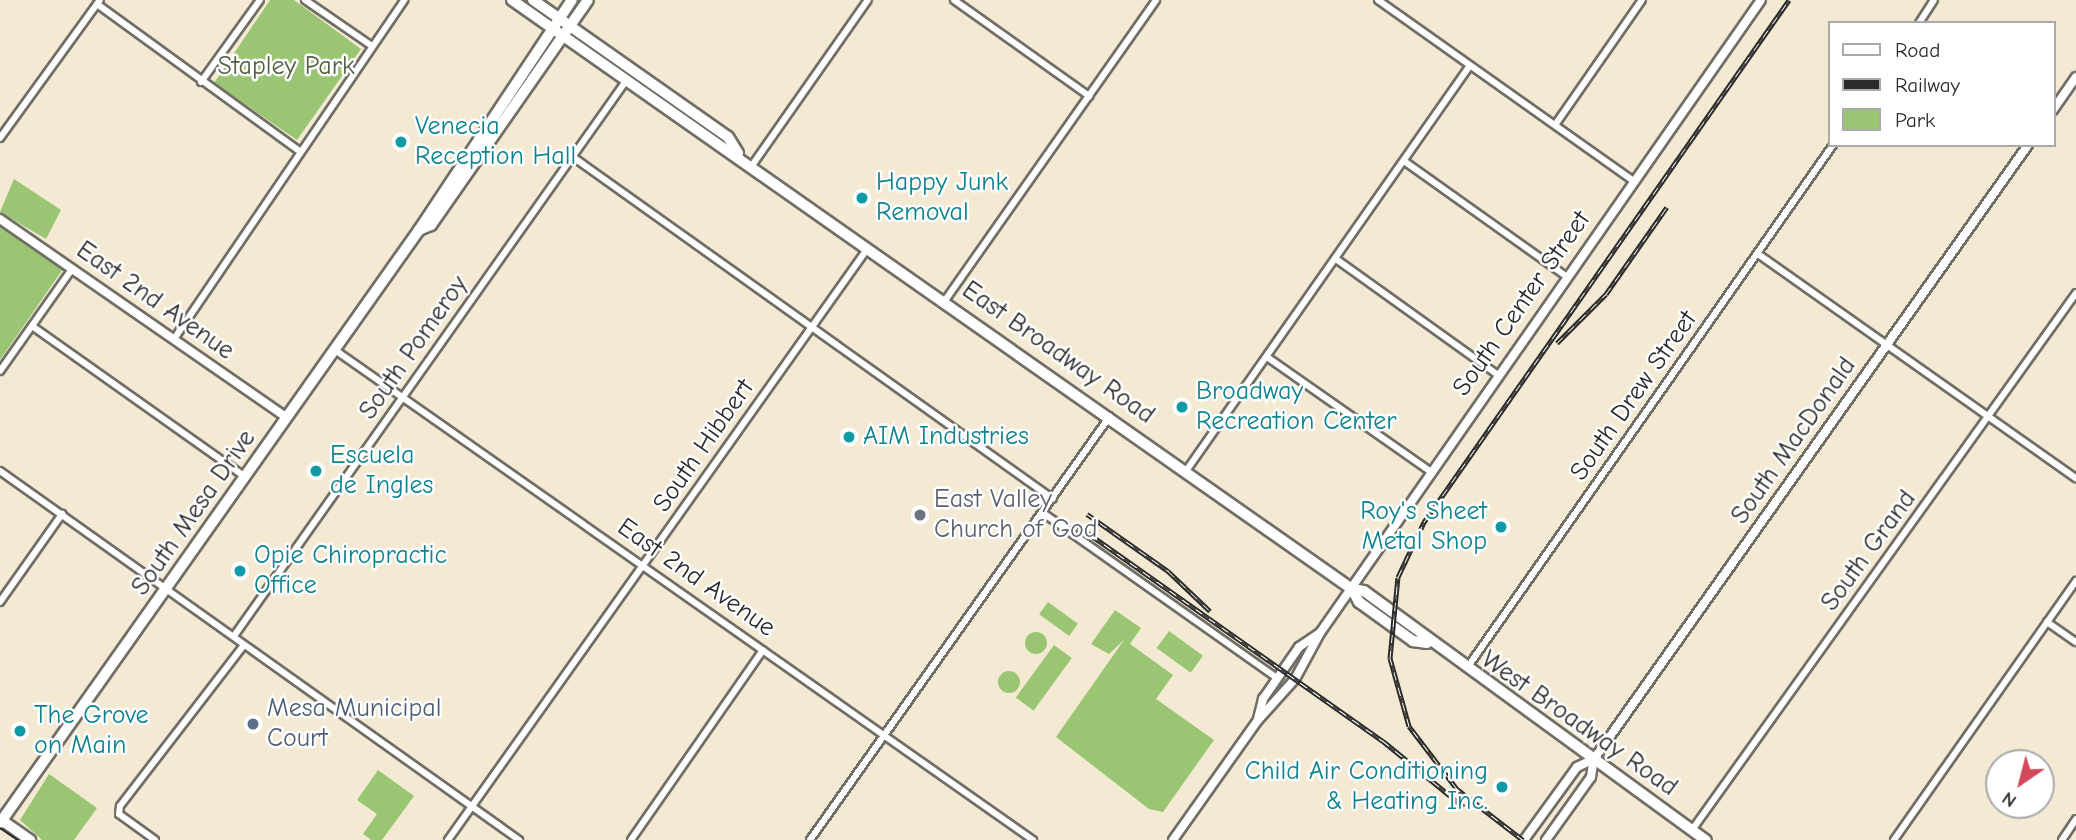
<!DOCTYPE html>
<style>
body{margin:0}
#map{position:relative;width:2076px;height:840px;overflow:hidden;background:#f4ead4;font-family:"Comic Neue",sans-serif}
div>[style]{position:absolute}
.green>*{inset:0;background:#9ac572;transform-origin:0 0}
.round{border-radius:50%}
.roads{filter:drop-shadow(2px 0 #716e66) drop-shadow(-2px 0 #716e66) drop-shadow(0 2px #716e66) drop-shadow(0 -2px #716e66)}
.minor>*{height:6px;margin:-3px;padding:0 3px;transform-origin:3px;border-radius:3px;background:#fff}
.tertiary>*{height:8px;margin:-4px;padding:0 4px;transform-origin:4px;border-radius:4px;background:#fff}
.secondary>*{height:10px;margin:-5px;padding:0 5px;transform-origin:5px;border-radius:5px;background:#fff}
.primary>*{height:10px;margin:-5px;padding:0 5px;transform-origin:5px;border-radius:5px;background:#fff}
.tram>*{height:2px;margin:-1px;padding:0 1px;transform-origin:1px;border-radius:1px;background:#2b2b2b}
.rail>*{height:5px;margin-top:-2.5px;transform-origin:0;background:repeating-linear-gradient(90deg,#fff 0 8px,#2b2b2b 0 16px);box-sizing:border-box;border-block:2px solid #2b2b2b}
.dots>*{width:19px;height:19px;translate:-50% -50%;box-sizing:border-box;border:4px solid #fff;border-radius:50%}
span{translate:-50% -50%;white-space:nowrap;text-align:center;line-height:1.15;-webkit-text-stroke:5px #fff;paint-order:stroke}
.park-label{font-size:26px;color:#526144}
.culture-label{font-size:26px;color:#0d838f}
.left{translate:0 -50%;text-align:left}
.right{translate:-100% -50%;text-align:right}
.street-label{font-size:26px;color:#2b2b2b}
.worship-label{font-size:26px;color:#5b616d}
.service-label{font-size:26px;color:#4e5e75}
.legend{position:absolute;left:1828px;top:21px;width:228px;height:126px;box-sizing:border-box;background:#fff;border:2px solid #aaa;margin:0;padding:9px 12px;list-style:none;font-size:21px;color:#2b2b2b}
.legend li{display:flex;align-items:center;gap:14px;height:35px}
.legend b{width:35px;border:2px solid #aaa}
.north{position:absolute;left:1985px;top:749px;width:70px;height:70px;box-sizing:border-box;background:#fff;border:2px solid #aaa;border-radius:50%;rotate:215deg;font-size:19px;font-weight:700;line-height:28px;text-align:center;color:#2b2b2b}
.north::after{content:'';display:block;margin:auto;width:24px;height:32px;background:#d1495b;clip-path:polygon(50% 0,100% 100%,50% 72%,0 100%)}
</style>
<div id="map">
<div class="green">
<div style="clip-path:polygon(270px 0,294px 0,361px 49px,297px 140px,214px 83px)"></div>
<div style="clip-path:polygon(14px 179px,61px 210px,46px 239px,0 212px)"></div>
<div style="clip-path:polygon(0 225px,63px 269px,0 360px)"></div>
<div style="left:1048px;top:602px;width:37px;height:15px;rotate:36deg"></div>
<div style="clip-path:polygon(1115px 610px,1141px 628px,1130px 644px,1173px 675px,1156px 699px,1214px 740px,1163px 812px,1149px 809px,1056px 737px,1124px 640px,1109px 654px,1091px 644px)"></div>
<div style="left:1169px;top:631px;width:42px;height:21px;rotate:36deg"></div>
<div class="round" style="left:1025px;top:632px;width:22px;height:22px"></div>
<div style="left:1054px;top:645px;width:22px;height:65px;rotate:36deg"></div>
<div class="round" style="left:998px;top:671px;width:22px;height:22px"></div>
<div style="clip-path:polygon(378px 770px,414px 796px,382px 840px,371px 840px,363px 834px,377px 814px,357px 800px)"></div>
<div style="clip-path:polygon(49px 774px,97px 808px,74px 840px,42px 840px,20px 820px)"></div>
</div>
<div class="roads">
<div class="minor">
<div style="left:305px;top:0;width:81px;rotate:34.5deg"></div>
<div style="left:954px;top:0;width:166px;rotate:35.4deg"></div>
<div style="left:1378px;top:0;width:314px;rotate:35.3deg"></div>
<div style="left:97px;top:4px;width:248px;rotate:36deg"></div>
<div style="left:1919px;top:23px;width:27px;rotate:-57deg"></div>
<div style="left:201px;top:82px;width:101px;rotate:-54.3deg"></div>
<div style="left:1555px;top:125px;width:152px;rotate:-55.2deg"></div>
<div style="left:0;top:138px;width:170px;rotate:-54.1deg"></div>
<div style="left:573px;top:157px;width:589px;rotate:35.47deg"></div>
<div style="left:1404px;top:161px;width:200px;rotate:35.4deg"></div>
<div style="left:753px;top:164px;width:200px;rotate:-55deg"></div>
<div style="left:1758px;top:254px;width:389px;rotate:35.2deg"></div>
<div style="left:1336px;top:259px;width:199px;rotate:35.6deg"></div>
<div style="left:946px;top:299px;width:365px;rotate:-54.9deg"></div>
<div style="left:32px;top:326px;width:261px;rotate:35.3deg"></div>
<div style="left:174px;top:339px;width:410px;rotate:-55.8deg"></div>
<div style="left:335px;top:350px;width:853px;rotate:35.07deg"></div>
<div style="left:1267px;top:357px;width:200px;rotate:35deg"></div>
<div style="left:0;top:371px;width:125px;rotate:-54.8deg"></div>
<div style="left:0;top:471px;width:637px;rotate:35.41deg"></div>
<div style="left:1186px;top:471px;width:495px;rotate:-55deg"></div>
<div style="left:1043px;top:513px;width:286px;rotate:35.2deg"></div>
<div style="left:0;top:602px;width:108px;rotate:-54.8deg"></div>
<div style="left:2047px;top:622px;width:35px;rotate:35deg"></div>
<div style="left:234px;top:636px;width:679px;rotate:-54.77deg"></div>
<div style="left:1467px;top:668px;width:638px;rotate:-55.02deg"></div>
<div style="left:1692px;top:830px;width:660px;rotate:-54.43deg"></div>
<div style="left:155px;top:840px;width:44px;rotate:-144.2deg"></div>
<div style="left:119px;top:814px;width:8px;rotate:-83deg"></div>
<div style="left:120px;top:806px;width:203px;rotate:-52.4deg"></div>
<div style="left:448px;top:840px;width:726px;rotate:-54.65deg"></div>
<div style="left:631px;top:840px;width:231px;rotate:-55.2deg"></div>
<div style="left:810px;top:840px;width:519px;rotate:-54.72deg"></div>
<div style="left:1894px;top:840px;width:317px;rotate:-54.9deg"></div>
<div style="left:2062px;top:840px;width:25px;rotate:-56deg"></div>
</div>
<div class="tertiary">
<div style="left:2053px;top:110px;width:40px;rotate:-55.1deg"></div>
<div style="left:0;top:219px;width:349px;rotate:34.7deg"></div>
<div style="left:1258px;top:719px;width:21px;rotate:-76deg"></div>
<div style="left:1263px;top:699px;width:63px;rotate:-55.3deg"></div>
<div style="left:1299px;top:647px;width:25px;rotate:-34deg"></div>
<div style="left:1173px;top:840px;width:147px;rotate:-54.7deg"></div>
<div style="left:1258px;top:720px;width:55px;rotate:-47.9deg"></div>
<div style="left:1295px;top:679px;width:52px;rotate:-61.5deg"></div>
<div style="left:1320px;top:633px;width:771px;rotate:-55.14deg"></div>
<div style="left:1524px;top:840px;width:90px;rotate:-54deg"></div>
<div style="left:1577px;top:767px;width:19px;rotate:-25deg"></div>
<div style="left:1546px;top:840px;width:77px;rotate:-54.5deg"></div>
<div style="left:1591px;top:777px;width:18px;rotate:-81deg"></div>
<div style="left:1594px;top:759px;width:752px;rotate:-54.75deg"></div>
</div>
<div class="secondary">
<div style="left:512px;top:0;width:1026px;rotate:35.04deg"></div>
<div style="left:1352px;top:589px;width:12px;rotate:9deg"></div>
<div style="left:1364px;top:591px;width:423px;rotate:36.1deg"></div>
<div style="left:533px;top:0;width:238px;rotate:35.1deg"></div>
<div style="left:728px;top:137px;width:19px;rotate:58deg"></div>
<div style="left:419px;top:230px;width:13px;rotate:-23deg"></div>
<div style="left:431px;top:225px;width:274px;rotate:-55.1deg"></div>
<div style="left:1352px;top:589px;width:15px;rotate:62deg"></div>
<div style="left:1359px;top:602px;width:67px;rotate:35.8deg"></div>
<div style="left:1413px;top:641px;width:14px;rotate:8deg"></div>
<div style="left:0;top:823px;width:726px;rotate:-54.76deg"></div>
<div style="left:419px;top:230px;width:276px;rotate:-56.4deg"></div>
</div>
<div class="primary">
<div style="left:0;top:819px;width:37px;rotate:35deg"></div>
</div>
</div>
<div class="tram">
<div style="left:0;top:828px;width:22px;rotate:34deg"></div>
</div>
<div class="rail">
<div style="left:1557px;top:343px;width:69px;rotate:-45deg"></div>
<div style="left:1606px;top:294px;width:106px;rotate:-55deg"></div>
<div style="left:1087px;top:514px;width:99px;rotate:35.1deg"></div>
<div style="left:1168px;top:571px;width:58px;rotate:43.6deg"></div>
<div style="left:1078px;top:526px;width:373px;rotate:35.2deg"></div>
<div style="left:1383px;top:741px;width:104px;rotate:39.2deg"></div>
<div style="left:1523px;top:840px;width:83px;rotate:-142.3deg"></div>
<div style="left:1457px;top:789px;width:79px;rotate:-127.3deg"></div>
<div style="left:1409px;top:726px;width:71px;rotate:-105.6deg"></div>
<div style="left:1390px;top:658px;width:81px;rotate:-84.4deg"></div>
<div style="left:1398px;top:577px;width:61px;rotate:-64.7deg"></div>
<div style="left:1424px;top:522px;width:637px;rotate:-55.04deg"></div>
</div>
<div class="dots">
<div style="left:401px;top:142px;background:#0f9aa8"></div>
<div style="left:862px;top:198px;background:#0f9aa8"></div>
<div style="left:1182px;top:407px;background:#0f9aa8"></div>
<div style="left:849px;top:437px;background:#0f9aa8"></div>
<div style="left:316px;top:471px;background:#0f9aa8"></div>
<div style="left:920px;top:515px;background:#6b7280"></div>
<div style="left:1501px;top:527px;background:#0f9aa8"></div>
<div style="left:240px;top:571px;background:#0f9aa8"></div>
<div style="left:253px;top:724px;background:#5c6f8a"></div>
<div style="left:20px;top:731px;background:#0f9aa8"></div>
<div style="left:1502px;top:787px;background:#0f9aa8"></div>
</div>
<div class="park-label">
<span style="left:286px;top:67px">Stapley Park</span>
</div>
<div class="culture-label">
<span class="left" style="left:415px;top:142px">Venecia<br>Reception Hall</span>
<span class="left" style="left:876px;top:198px">Happy Junk<br>Removal</span>
<span class="left" style="left:1196px;top:407px">Broadway<br>Recreation Center</span>
<span class="left" style="left:863px;top:437px">AIM Industries</span>
<span class="left" style="left:330px;top:471px">Escuela<br>de Ingles</span>
<span class="right" style="left:1487px;top:527px">Roy's Sheet<br>Metal Shop</span>
<span class="left" style="left:254px;top:571px">Opie Chiropractic<br>Office</span>
<span class="left" style="left:34px;top:731px">The Grove<br>on Main</span>
<span class="right" style="left:1488px;top:787px">Child Air Conditioning<br>&amp; Heating Inc.</span>
</div>
<div class="street-label">
<span style="left:155px;top:301px;rotate:35deg">East 2nd Avenue</span>
<span style="left:1522px;top:304px;rotate:-55deg">South Center Street</span>
<span style="left:414px;top:348px;rotate:-55deg">South Pomeroy</span>
<span style="left:1058px;top:353px;rotate:35deg">East Broadway Road</span>
<span style="left:1634px;top:396px;rotate:-55deg">South Drew Street</span>
<span style="left:1794px;top:441px;rotate:-55deg">South MacDonald</span>
<span style="left:704px;top:446px;rotate:-55deg">South Hibbert</span>
<span style="left:194px;top:513px;rotate:-55deg">South Mesa Drive</span>
<span style="left:1869px;top:551px;rotate:-54deg">South Grand</span>
<span style="left:696px;top:578px;rotate:35deg">East 2nd Avenue</span>
<span style="left:1579px;top:724px;rotate:35deg">West Broadway Road</span>
</div>
<div class="worship-label">
<span class="left" style="left:934px;top:515px">East Valley<br>Church of God</span>
</div>
<div class="service-label">
<span class="left" style="left:267px;top:724px">Mesa Municipal<br>Court</span>
</div>
<ul class="legend">
<li><b style="height:9px;background:#fff"></b>Road</li>
<li><b style="height:9px;background:#2b2b2b"></b>Railway</li>
<li><b style="height:19px;background:#9ac572"></b>Park</li>
</ul>
<div class="north">N</div>
</div>
